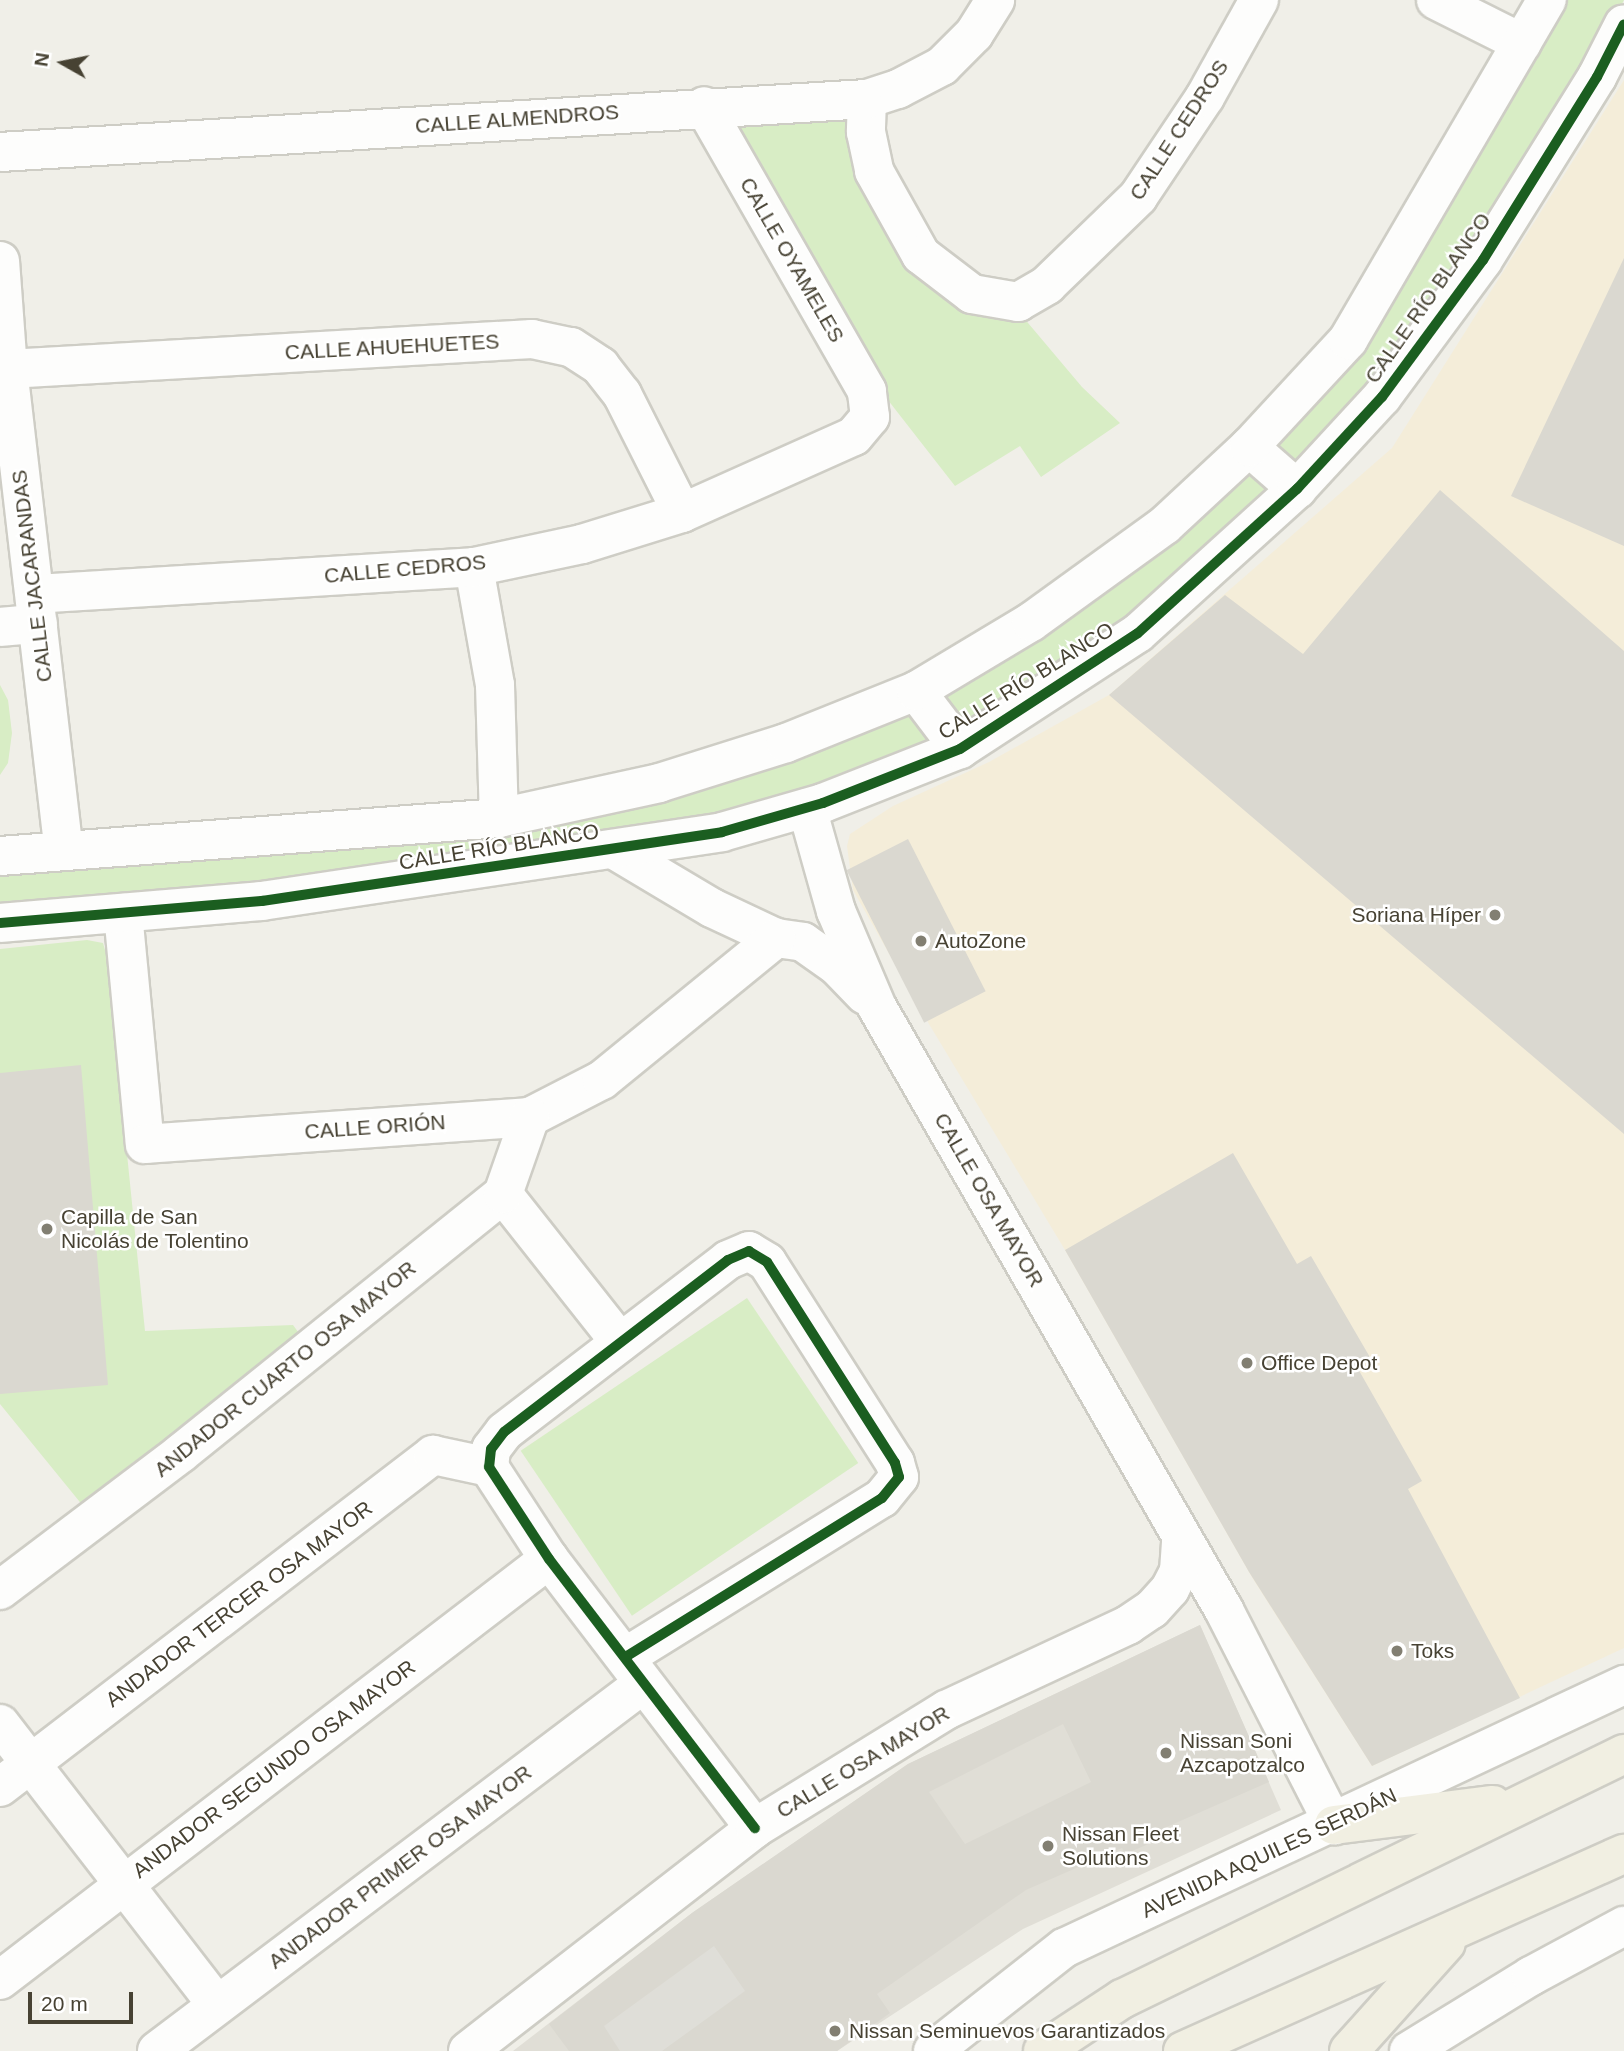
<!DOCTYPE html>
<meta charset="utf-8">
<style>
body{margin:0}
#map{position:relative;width:1624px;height:2051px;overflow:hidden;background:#f0efe8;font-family:Helvetica,sans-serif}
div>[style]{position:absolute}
.commercial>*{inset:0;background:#f4edd9}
.industrial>*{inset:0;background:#e0ded6}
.green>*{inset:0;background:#d8edc5;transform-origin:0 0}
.parking>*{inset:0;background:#dfded8}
.building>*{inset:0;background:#dad8d0;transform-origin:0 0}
.roads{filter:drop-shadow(2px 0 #cecdc5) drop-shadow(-2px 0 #cecdc5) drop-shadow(0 2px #cecdc5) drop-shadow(0 -2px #cecdc5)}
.minor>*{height:38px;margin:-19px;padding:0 19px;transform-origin:19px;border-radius:19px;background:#fdfdfc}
.tertiary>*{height:38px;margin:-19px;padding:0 19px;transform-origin:19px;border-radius:19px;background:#fdfdfc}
.primary>*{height:38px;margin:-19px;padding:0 19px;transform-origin:19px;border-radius:19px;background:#f1efe2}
.cycleway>*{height:10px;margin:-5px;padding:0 5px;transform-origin:5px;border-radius:5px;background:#1b5e20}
.dots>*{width:19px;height:19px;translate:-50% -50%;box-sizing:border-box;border:4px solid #fff;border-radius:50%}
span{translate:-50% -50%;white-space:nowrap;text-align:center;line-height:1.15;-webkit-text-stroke:5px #fff;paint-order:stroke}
.street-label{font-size:21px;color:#474233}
.poi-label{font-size:21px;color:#474233}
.right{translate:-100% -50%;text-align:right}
.left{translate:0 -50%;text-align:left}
.north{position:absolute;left:28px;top:28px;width:70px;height:70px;-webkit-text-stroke:5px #fff;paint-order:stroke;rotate:279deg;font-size:19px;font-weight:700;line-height:28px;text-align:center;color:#474233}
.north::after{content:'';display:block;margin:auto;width:24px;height:32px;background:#474233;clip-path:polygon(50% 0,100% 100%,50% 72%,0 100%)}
.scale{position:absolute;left:28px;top:1992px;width:105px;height:32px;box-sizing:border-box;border:4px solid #474233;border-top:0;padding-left:9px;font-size:21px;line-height:24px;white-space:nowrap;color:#474233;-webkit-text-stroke:5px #fff;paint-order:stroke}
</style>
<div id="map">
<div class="commercial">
<div style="clip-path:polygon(1624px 80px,1624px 1648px,1372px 1766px,1253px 1579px,1065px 1250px,929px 1024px,853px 890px,847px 846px,850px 834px,893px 806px,989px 762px,1109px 695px,1392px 448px)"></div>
</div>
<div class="industrial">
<div style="clip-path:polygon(1200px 1625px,1281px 1810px,1023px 1929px,837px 2051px,513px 2051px,692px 1913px,908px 1764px)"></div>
</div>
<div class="green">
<div style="clip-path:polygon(1561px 0,1624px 0,1586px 72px,1373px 389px,1129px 624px,963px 732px,719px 820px,274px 887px,0 910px,0 868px,274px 851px,912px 707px,1267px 445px)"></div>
<div style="clip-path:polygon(856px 111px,911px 263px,1023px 317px,1082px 387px,1120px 423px,1041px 477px,1020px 446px,955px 486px,877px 386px,725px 118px)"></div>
<div style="clip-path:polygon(0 685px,8px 700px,12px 733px,8px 763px,0 775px)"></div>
<div style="clip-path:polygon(87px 940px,103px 943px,107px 957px,145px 1331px,293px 1325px,307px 1344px,88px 1512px,0 1404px,0 949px)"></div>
<div style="left:747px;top:1298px;width:199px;height:273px;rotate:56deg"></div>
</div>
<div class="parking">
<div style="clip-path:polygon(714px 1946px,787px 2051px,607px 2051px,604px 2026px)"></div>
</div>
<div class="building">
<div style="clip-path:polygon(1624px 258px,1624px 546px,1511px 496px)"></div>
<div style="clip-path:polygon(1440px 490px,1624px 651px,1624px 1134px,1109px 695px,1225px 595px,1303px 654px)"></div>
<div style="left:908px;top:839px;width:171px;height:69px;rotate:63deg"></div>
<div style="clip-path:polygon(81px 1065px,108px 1385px,0 1394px,0 1073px)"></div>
<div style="clip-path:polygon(1233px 1153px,1297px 1264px,1311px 1256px,1371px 1359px,1357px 1367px,1422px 1481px,1408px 1489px,1520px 1698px,1372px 1766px,1249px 1572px,1065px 1250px)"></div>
<div style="clip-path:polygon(evenodd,1200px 1625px,1269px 1782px,1162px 1829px,1165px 1837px,1125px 1854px,1122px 1848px,1026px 1890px,877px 1994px,890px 2013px,837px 2051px,662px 2051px,745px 1991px,714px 1946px,604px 2026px,620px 2051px,569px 2051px,549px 2024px,692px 1913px,908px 1764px,1200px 1625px,1063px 1724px,1091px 1782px,965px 1844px,929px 1792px,1063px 1724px)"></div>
</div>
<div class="roads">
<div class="minor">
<div style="left:1436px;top:0;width:96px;rotate:26.6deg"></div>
<div style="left:867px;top:99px;width:33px;rotate:92deg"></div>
<div style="left:866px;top:132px;width:40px;rotate:78deg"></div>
<div style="left:874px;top:171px;width:96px;rotate:60.8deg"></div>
<div style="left:921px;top:255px;width:64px;rotate:37.4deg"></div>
<div style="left:972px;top:294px;width:47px;rotate:9.9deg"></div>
<div style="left:1018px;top:302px;width:34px;rotate:-30deg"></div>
<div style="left:1047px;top:285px;width:127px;rotate:-44deg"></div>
<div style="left:1138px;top:197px;width:120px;rotate:-56.2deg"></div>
<div style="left:1205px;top:97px;width:111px;rotate:-60.9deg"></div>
<div style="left:0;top:152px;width:869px;rotate:-3.5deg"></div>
<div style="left:867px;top:99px;width:33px;rotate:-18deg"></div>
<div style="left:898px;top:89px;width:50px;rotate:-27.6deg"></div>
<div style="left:942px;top:66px;width:45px;rotate:-45deg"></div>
<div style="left:974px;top:34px;width:40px;rotate:-58deg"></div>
<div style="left:0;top:261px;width:108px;rotate:85.8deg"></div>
<div style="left:8px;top:369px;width:484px;rotate:83.4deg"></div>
<div style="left:8px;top:369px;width:525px;rotate:-3.28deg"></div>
<div style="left:532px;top:339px;width:40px;rotate:12deg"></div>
<div style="left:571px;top:347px;width:35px;rotate:33deg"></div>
<div style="left:600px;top:366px;width:36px;rotate:52deg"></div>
<div style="left:622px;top:394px;width:133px;rotate:63.2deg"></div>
<div style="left:1249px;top:447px;width:64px;rotate:41.2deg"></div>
<div style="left:474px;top:567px;width:120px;rotate:79.9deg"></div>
<div style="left:495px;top:685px;width:133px;rotate:88.3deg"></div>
<div style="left:35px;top:594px;width:440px;rotate:-3.5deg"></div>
<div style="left:474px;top:567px;width:110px;rotate:-12deg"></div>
<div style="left:582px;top:544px;width:105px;rotate:-17.2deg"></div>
<div style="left:682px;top:513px;width:188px;rotate:-24.1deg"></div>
<div style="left:854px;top:436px;width:25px;rotate:-50deg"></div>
<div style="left:870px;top:417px;width:26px;rotate:-97deg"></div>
<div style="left:867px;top:391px;width:328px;rotate:-119.8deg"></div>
<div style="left:0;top:627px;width:38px;rotate:-5deg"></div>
<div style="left:916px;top:691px;width:73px;rotate:52.8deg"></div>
<div style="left:807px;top:808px;width:107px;rotate:74.3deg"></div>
<div style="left:836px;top:911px;width:104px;rotate:66.9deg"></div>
<div style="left:877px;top:1007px;width:696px;rotate:60.08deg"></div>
<div style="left:1224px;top:1610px;width:242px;rotate:62.9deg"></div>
<div style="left:613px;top:849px;width:115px;rotate:30.8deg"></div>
<div style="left:712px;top:908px;width:71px;rotate:25.1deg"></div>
<div style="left:776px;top:938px;width:27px;rotate:8deg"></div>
<div style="left:803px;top:942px;width:42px;rotate:35.2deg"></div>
<div style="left:837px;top:966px;width:40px;rotate:46deg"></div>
<div style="left:0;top:856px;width:500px;rotate:-4.35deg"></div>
<div style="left:499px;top:818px;width:164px;rotate:-12.3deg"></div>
<div style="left:659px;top:783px;width:133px;rotate:-17.5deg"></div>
<div style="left:786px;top:743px;width:140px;rotate:-21.8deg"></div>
<div style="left:916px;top:691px;width:134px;rotate:-31deg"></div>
<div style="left:1031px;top:622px;width:165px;rotate:-35.9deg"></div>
<div style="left:1165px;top:525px;width:115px;rotate:-42.9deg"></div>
<div style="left:1249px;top:447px;width:146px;rotate:-47.2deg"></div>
<div style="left:1348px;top:340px;width:394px;rotate:-59.7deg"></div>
<div style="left:123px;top:913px;width:232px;rotate:84.6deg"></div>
<div style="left:145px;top:1144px;width:386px;rotate:-4deg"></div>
<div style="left:530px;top:1117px;width:81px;rotate:-27.2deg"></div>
<div style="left:602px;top:1080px;width:225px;rotate:-39.2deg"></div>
<div style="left:0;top:923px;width:263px;rotate:-4.8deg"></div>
<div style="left:262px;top:901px;width:465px;rotate:-8.5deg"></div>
<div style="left:722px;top:832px;width:105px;rotate:-16deg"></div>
<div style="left:823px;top:803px;width:147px;rotate:-21.5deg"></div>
<div style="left:960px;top:749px;width:212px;rotate:-33.1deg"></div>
<div style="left:1138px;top:633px;width:215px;rotate:-42.2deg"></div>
<div style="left:1297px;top:489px;width:125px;rotate:-47.3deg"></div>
<div style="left:1382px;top:397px;width:170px;rotate:-53.6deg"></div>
<div style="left:1483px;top:260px;width:216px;rotate:-58.1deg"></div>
<div style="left:1597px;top:77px;width:59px;rotate:-63deg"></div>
<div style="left:503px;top:1194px;width:189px;rotate:51.7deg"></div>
<div style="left:0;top:1590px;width:227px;rotate:-37.1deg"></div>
<div style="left:181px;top:1453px;width:413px;rotate:-38.8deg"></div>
<div style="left:503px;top:1194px;width:82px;rotate:-70.7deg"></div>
<div style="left:627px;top:1656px;width:300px;rotate:-31.8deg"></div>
<div style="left:882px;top:1498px;width:27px;rotate:-51deg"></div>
<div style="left:899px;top:1477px;width:15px;rotate:-106deg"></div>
<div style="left:895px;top:1463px;width:238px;rotate:-122.5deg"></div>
<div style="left:767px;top:1262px;width:21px;rotate:-149deg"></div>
<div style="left:749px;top:1251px;width:23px;rotate:157deg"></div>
<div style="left:728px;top:1260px;width:282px;rotate:142.5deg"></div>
<div style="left:504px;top:1432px;width:21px;rotate:127deg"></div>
<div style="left:491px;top:1449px;width:18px;rotate:96deg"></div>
<div style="left:489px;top:1467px;width:110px;rotate:56.9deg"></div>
<div style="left:549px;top:1559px;width:339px;rotate:52.6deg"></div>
<div style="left:0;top:1724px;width:355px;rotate:52.3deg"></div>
<div style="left:0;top:1787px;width:546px;rotate:-37.48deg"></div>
<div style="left:433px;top:1455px;width:57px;rotate:12.1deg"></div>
<div style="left:0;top:1980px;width:692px;rotate:-37.48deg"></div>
<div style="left:157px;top:2051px;width:609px;rotate:-37.06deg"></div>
<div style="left:468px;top:2051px;width:363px;rotate:-37.8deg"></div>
<div style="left:755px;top:1828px;width:225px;rotate:-31.7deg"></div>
<div style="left:946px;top:1710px;width:201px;rotate:-25deg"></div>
<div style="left:1128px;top:1625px;width:29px;rotate:-34deg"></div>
<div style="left:1152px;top:1609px;width:27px;rotate:-48deg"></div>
<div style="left:1170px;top:1589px;width:20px;rotate:-63deg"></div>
<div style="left:1179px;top:1571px;width:30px;rotate:-86deg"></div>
</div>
<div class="tertiary">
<div style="left:933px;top:2051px;width:167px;rotate:-38.2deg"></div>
<div style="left:1064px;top:1948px;width:619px;rotate:-25.16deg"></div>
<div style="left:1409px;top:2051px;width:143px;rotate:-31.6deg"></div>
<div style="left:1531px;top:1976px;width:106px;rotate:-28.3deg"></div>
</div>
<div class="primary">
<div style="left:1334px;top:1825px;width:160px;rotate:-7.2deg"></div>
<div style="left:1043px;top:2051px;width:95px;rotate:-33.4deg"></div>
<div style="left:1122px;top:1999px;width:559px;rotate:-26.01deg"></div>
<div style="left:1183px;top:2051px;width:483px;rotate:-24.1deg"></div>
<div style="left:1349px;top:2051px;width:145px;rotate:-48.1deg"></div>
</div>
</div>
<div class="cycleway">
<div style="left:0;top:923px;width:263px;rotate:-4.8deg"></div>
<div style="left:262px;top:901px;width:465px;rotate:-8.5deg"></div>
<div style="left:722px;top:832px;width:105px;rotate:-16deg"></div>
<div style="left:823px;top:803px;width:147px;rotate:-21.5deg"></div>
<div style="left:960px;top:749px;width:212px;rotate:-33.1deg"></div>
<div style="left:1138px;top:633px;width:215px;rotate:-42.2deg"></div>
<div style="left:1297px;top:489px;width:125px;rotate:-47.3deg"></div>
<div style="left:1382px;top:397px;width:170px;rotate:-53.6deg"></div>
<div style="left:1483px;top:260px;width:216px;rotate:-58.1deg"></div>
<div style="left:1597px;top:77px;width:59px;rotate:-63deg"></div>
<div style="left:627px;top:1656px;width:300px;rotate:-31.8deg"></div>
<div style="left:882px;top:1498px;width:27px;rotate:-51deg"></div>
<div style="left:899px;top:1477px;width:15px;rotate:-106deg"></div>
<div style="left:895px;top:1463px;width:238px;rotate:-122.5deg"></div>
<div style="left:767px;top:1262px;width:21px;rotate:-149deg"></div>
<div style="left:749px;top:1251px;width:23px;rotate:157deg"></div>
<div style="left:728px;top:1260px;width:282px;rotate:142.5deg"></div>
<div style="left:504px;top:1432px;width:21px;rotate:127deg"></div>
<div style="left:491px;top:1449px;width:18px;rotate:96deg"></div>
<div style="left:489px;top:1467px;width:110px;rotate:56.9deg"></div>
<div style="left:549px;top:1559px;width:339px;rotate:52.6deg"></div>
</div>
<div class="dots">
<div style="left:1495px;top:915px;background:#827f72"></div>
<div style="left:921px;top:941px;background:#827f72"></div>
<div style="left:47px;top:1229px;background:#827f72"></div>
<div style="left:1247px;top:1363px;background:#827f72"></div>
<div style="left:1397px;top:1651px;background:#827f72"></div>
<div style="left:1166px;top:1753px;background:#827f72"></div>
<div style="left:1048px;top:1846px;background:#827f72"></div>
<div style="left:835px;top:2031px;background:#827f72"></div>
</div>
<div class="street-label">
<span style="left:517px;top:119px;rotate:-4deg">CALLE ALMENDROS</span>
<span style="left:1179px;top:130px;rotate:-57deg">CALLE CEDROS</span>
<span style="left:792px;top:260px;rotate:60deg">CALLE OYAMELES</span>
<span style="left:1428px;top:298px;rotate:-55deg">CALLE RÍO BLANCO</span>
<span style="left:392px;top:347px;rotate:-3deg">CALLE AHUEHUETES</span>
<span style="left:405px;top:569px;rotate:-5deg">CALLE CEDROS</span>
<span style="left:32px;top:576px;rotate:-97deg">CALLE JACARANDAS</span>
<span style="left:1026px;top:681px;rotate:-32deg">CALLE RÍO BLANCO</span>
<span style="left:499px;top:847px;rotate:-9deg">CALLE RÍO BLANCO</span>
<span style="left:375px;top:1127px;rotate:-4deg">CALLE ORIÓN</span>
<span style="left:989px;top:1200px;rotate:60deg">CALLE OSA MAYOR</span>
<span style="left:285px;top:1369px;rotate:-39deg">ANDADOR CUARTO OSA MAYOR</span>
<span style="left:239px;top:1604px;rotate:-37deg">ANDADOR TERCER OSA MAYOR</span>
<span style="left:863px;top:1762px;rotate:-31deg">CALLE OSA MAYOR</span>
<span style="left:274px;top:1769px;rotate:-37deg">ANDADOR SEGUNDO OSA MAYOR</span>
<span style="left:1269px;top:1853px;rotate:-25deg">AVENIDA AQUILES SERDÁN</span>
<span style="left:400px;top:1867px;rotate:-37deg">ANDADOR PRIMER OSA MAYOR</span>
</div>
<div class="poi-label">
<span class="right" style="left:1481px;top:915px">Soriana Híper</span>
<span class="left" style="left:935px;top:941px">AutoZone</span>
<span class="left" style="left:61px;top:1229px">Capilla de San<br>Nicolás de Tolentino</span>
<span class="left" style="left:1261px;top:1363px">Office Depot</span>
<span class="left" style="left:1411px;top:1651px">Toks</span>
<span class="left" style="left:1180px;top:1753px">Nissan Soni<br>Azcapotzalco</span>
<span class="left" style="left:1062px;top:1846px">Nissan Fleet<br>Solutions</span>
<span class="left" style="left:849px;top:2031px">Nissan Seminuevos Garantizados</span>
</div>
<div class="north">N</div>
<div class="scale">20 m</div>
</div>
